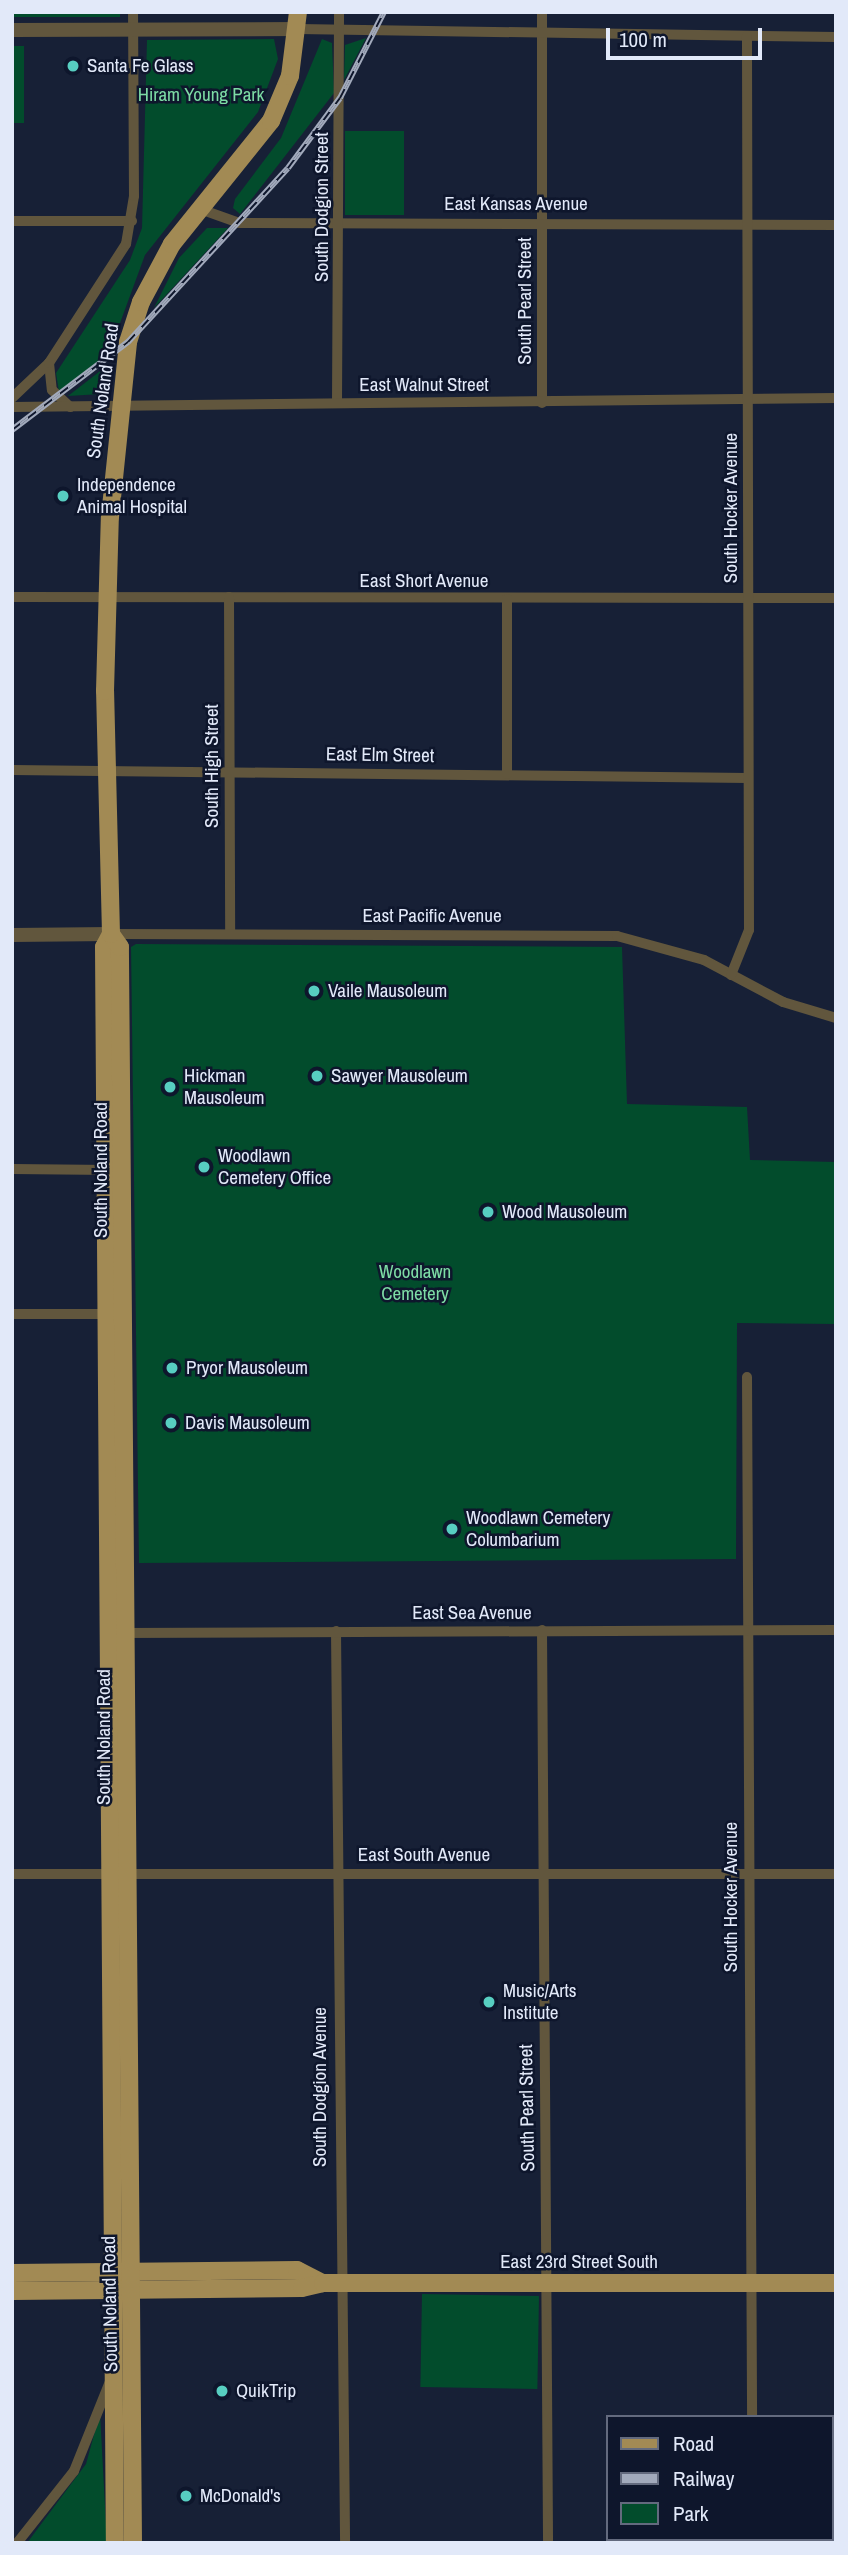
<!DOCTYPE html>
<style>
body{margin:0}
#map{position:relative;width:848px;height:2555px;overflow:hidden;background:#172036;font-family:"Archivo Narrow",sans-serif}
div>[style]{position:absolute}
.green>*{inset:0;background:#024c2c;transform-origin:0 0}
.minor>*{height:10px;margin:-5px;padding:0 5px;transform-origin:5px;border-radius:5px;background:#61563d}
.tertiary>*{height:14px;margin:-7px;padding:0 7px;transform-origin:7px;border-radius:7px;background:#61563d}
.primary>*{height:18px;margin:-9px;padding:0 9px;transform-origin:9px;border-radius:9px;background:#a28a54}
.rail>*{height:6px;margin-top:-3px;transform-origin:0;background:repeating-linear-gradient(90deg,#0e162c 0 10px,#a2aabc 0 20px);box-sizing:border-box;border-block:2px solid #a2aabc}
.dots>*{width:19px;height:19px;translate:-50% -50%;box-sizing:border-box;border:4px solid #0e162c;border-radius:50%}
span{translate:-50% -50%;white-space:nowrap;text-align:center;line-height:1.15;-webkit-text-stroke:5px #0e162c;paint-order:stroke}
.poi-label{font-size:19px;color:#e2e9f9}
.left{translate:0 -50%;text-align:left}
.park-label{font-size:19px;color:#7ddca5}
.street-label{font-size:19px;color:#e2e9f9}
.frame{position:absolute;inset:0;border:14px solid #e2e9f9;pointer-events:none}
.legend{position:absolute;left:606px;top:2415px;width:228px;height:126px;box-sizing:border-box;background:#0e162c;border:2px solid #636a7e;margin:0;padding:9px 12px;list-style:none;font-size:21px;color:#e2e9f9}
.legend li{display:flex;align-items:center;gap:14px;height:35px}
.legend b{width:35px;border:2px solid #636a7e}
.scale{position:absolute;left:606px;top:28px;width:156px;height:32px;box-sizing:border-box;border:4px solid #e2e9f9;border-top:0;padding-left:9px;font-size:21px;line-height:24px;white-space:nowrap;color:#e2e9f9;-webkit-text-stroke:5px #0e162c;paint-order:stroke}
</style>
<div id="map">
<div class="green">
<div style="left:12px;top:12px;width:108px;height:5px"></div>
<div style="clip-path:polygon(366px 38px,344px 80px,345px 45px)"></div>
<div style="clip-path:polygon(274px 39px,278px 59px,258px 112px,145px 255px,109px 353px,59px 392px,56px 373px,130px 260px,142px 228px,147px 40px)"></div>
<div style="clip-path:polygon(322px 39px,332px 43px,334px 93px,240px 214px,233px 208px,235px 199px,281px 138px)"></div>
<div style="left:12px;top:46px;width:12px;height:77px"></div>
<div style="left:345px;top:131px;width:59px;height:84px"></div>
<div style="clip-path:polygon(207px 228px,228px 228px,154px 308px,179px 258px)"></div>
<div style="clip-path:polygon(108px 365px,101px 394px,68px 396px)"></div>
<div style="clip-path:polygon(136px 944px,622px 947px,627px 1104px,747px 1107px,750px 1160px,836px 1162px,836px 1324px,737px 1323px,736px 1559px,139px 1563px,131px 947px)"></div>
<div style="left:422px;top:2294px;width:117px;height:93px;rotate:1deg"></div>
<div style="clip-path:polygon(100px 2413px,107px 2543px,27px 2543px,86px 2464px)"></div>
</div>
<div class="minor">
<div style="left:542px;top:12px;width:391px;rotate:90deg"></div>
<div style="left:298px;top:29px;width:538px;rotate:0.85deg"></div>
<div style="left:200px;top:209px;width:41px;rotate:19.7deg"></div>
<div style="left:239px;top:223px;width:597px;rotate:0.19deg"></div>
<div style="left:12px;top:221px;width:120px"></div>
<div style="left:49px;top:363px;width:27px;rotate:84deg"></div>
<div style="left:52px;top:390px;width:25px;rotate:43deg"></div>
<div style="left:12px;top:398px;width:51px;rotate:-43.4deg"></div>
<div style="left:49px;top:363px;width:142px;rotate:-57.1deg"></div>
<div style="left:126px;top:244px;width:49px;rotate:-80.5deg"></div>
<div style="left:134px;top:196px;width:184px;rotate:-90.3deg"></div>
<div style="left:337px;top:402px;width:390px;rotate:-89.7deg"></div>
<div style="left:12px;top:407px;width:824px;rotate:-0.63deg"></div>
<div style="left:12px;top:597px;width:824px;rotate:0.07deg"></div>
<div style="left:229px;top:597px;width:337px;rotate:89.8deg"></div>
<div style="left:12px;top:770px;width:736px;rotate:0.62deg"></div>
<div style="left:507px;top:774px;width:175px;rotate:-90deg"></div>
<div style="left:111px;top:934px;width:506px;rotate:0.23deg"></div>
<div style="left:617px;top:936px;width:90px;rotate:15.4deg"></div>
<div style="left:704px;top:960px;width:89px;rotate:28deg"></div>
<div style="left:783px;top:1002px;width:55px;rotate:16.8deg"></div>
<div style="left:731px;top:975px;width:48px;rotate:-68.2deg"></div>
<div style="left:749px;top:930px;width:894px;rotate:-90.13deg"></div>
<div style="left:12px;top:1169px;width:99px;rotate:0.6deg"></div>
<div style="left:12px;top:1314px;width:99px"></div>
<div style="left:747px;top:1377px;width:1040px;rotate:89.72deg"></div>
<div style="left:542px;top:1630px;width:913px;rotate:89.62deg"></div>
<div style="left:336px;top:1631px;width:912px;rotate:89.43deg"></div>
<div style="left:122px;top:1633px;width:714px;rotate:-0.24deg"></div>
<div style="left:12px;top:1874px;width:824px"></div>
<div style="left:753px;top:2539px;width:4px;rotate:90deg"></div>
<div style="left:17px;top:2543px;width:92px;rotate:-51.6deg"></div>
<div style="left:74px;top:2471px;width:99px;rotate:-68.1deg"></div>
</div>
<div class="tertiary">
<div style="left:12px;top:30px;width:286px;rotate:-0.2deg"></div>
<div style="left:12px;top:935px;width:99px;rotate:-0.6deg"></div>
</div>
<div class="primary">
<div style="left:111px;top:934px;width:15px;rotate:118deg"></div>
<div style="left:104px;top:947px;width:1596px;rotate:89.61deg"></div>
<div style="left:12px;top:2273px;width:285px;rotate:-0.6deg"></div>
<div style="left:297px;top:2270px;width:29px;rotate:27deg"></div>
<div style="left:12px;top:2291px;width:290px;rotate:-0.6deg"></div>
<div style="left:302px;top:2288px;width:22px;rotate:-13deg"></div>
<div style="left:323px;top:2283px;width:513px"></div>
<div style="left:133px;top:2543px;width:1596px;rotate:-90.47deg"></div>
<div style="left:120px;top:947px;width:16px;rotate:-125deg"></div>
<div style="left:111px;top:934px;width:243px;rotate:-91.4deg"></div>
<div style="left:105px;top:691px;width:174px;rotate:-88.4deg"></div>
<div style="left:110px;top:517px;width:176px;rotate:-84.1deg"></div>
<div style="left:128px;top:342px;width:42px;rotate:-72deg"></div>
<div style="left:141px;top:302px;width:66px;rotate:-61.9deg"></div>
<div style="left:172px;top:244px;width:158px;rotate:-51.2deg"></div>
<div style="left:271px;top:121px;width:49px;rotate:-67.1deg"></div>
<div style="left:290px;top:76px;width:64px;rotate:-82.9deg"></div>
</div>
<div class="rail">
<div style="left:12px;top:430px;width:146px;rotate:-37.2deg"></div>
<div style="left:128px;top:342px;width:236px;rotate:-47.4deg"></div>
<div style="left:288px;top:168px;width:87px;rotate:-53.4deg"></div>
<div style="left:340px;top:98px;width:97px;rotate:-62.9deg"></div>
</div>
<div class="dots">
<div style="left:73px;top:66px;background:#57cec1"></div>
<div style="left:63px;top:496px;background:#57cec1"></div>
<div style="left:314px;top:991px;background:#57cec1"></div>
<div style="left:317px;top:1076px;background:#57cec1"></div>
<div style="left:170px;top:1087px;background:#57cec1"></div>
<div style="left:204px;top:1167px;background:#57cec1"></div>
<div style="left:488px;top:1212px;background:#57cec1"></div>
<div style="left:172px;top:1368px;background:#57cec1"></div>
<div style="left:171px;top:1423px;background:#57cec1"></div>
<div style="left:452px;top:1529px;background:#57cec1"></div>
<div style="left:489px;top:2002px;background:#57cec1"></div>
<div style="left:222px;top:2391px;background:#57cec1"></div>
<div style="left:186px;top:2496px;background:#57cec1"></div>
</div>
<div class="poi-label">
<span class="left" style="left:87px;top:66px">Santa Fe Glass</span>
<span class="left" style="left:77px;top:496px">Independence<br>Animal Hospital</span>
<span class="left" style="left:328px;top:991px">Vaile Mausoleum</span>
<span class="left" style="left:184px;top:1087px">Hickman<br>Mausoleum</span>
<span class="left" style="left:331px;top:1076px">Sawyer Mausoleum</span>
<span class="left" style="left:218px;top:1167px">Woodlawn<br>Cemetery Office</span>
<span class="left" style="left:502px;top:1212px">Wood Mausoleum</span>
<span class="left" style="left:186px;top:1368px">Pryor Mausoleum</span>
<span class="left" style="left:185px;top:1423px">Davis Mausoleum</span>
<span class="left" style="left:466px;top:1529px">Woodlawn Cemetery<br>Columbarium</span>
<span class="left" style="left:503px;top:2002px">Music/Arts<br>Institute</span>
<span class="left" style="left:236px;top:2391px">QuikTrip</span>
<span class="left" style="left:200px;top:2496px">McDonald's</span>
</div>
<div class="park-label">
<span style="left:201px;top:95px">Hiram Young Park</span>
<span style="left:415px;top:1283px">Woodlawn<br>Cemetery</span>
</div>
<div class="street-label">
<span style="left:516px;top:204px">East Kansas Avenue</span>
<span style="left:322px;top:207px;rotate:-90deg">South Dodgion Street</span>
<span style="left:525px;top:301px;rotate:-90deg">South Pearl Street</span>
<span style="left:424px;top:385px">East Walnut Street</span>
<span style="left:103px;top:391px;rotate:-82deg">South Noland Road</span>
<span style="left:731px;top:508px;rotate:-90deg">South Hocker Avenue</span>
<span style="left:424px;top:581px">East Short Avenue</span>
<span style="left:380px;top:755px;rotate:1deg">East Elm Street</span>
<span style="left:212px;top:766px;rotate:-90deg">South High Street</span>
<span style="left:432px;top:916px">East Pacific Avenue</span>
<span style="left:101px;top:1170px;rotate:-90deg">South Noland Road</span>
<span style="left:472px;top:1613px">East Sea Avenue</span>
<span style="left:104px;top:1737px;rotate:-90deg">South Noland Road</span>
<span style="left:424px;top:1855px">East South Avenue</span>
<span style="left:731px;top:1897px;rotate:-90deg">South Hocker Avenue</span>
<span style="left:320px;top:2087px;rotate:-90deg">South Dodgion Avenue</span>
<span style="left:527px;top:2108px;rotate:-91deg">South Pearl Street</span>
<span style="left:579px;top:2262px">East 23rd Street South</span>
<span style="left:110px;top:2304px;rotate:-91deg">South Noland Road</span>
</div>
<div class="frame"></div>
<ul class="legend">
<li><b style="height:9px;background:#a28a54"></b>Road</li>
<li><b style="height:9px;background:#a2aabc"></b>Railway</li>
<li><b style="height:19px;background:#024c2c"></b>Park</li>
</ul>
<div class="scale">100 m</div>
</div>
